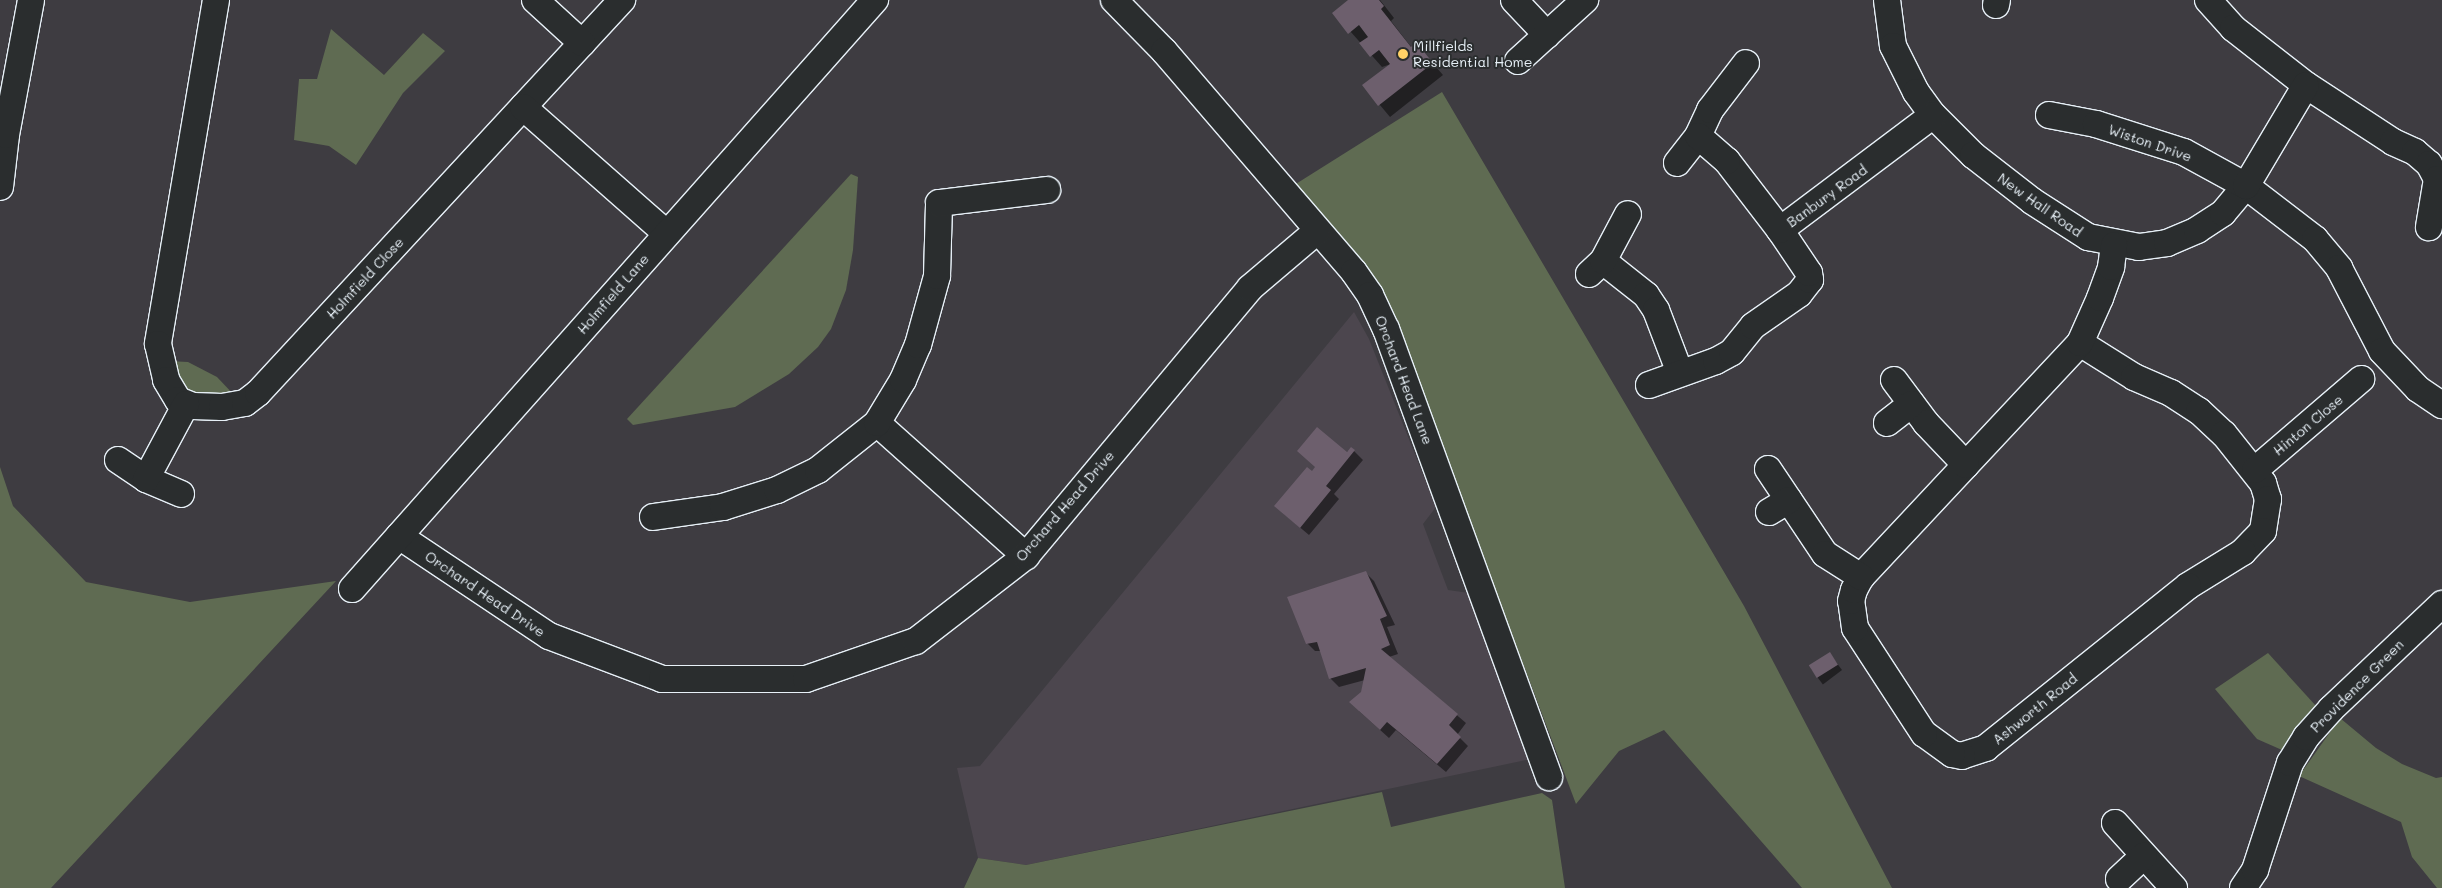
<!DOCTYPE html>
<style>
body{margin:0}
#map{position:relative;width:2442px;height:888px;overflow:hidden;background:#3e3c41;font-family:Mali,sans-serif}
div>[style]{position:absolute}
.built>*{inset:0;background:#4c464e}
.green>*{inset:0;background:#5f6b52}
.shadow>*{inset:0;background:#0007;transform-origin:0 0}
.building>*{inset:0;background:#6d5f6d;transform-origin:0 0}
.roads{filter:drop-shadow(1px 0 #e8f1f8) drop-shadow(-1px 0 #e8f1f8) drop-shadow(0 1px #e8f1f8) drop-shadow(0 -1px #e8f1f8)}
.minor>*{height:26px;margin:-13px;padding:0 13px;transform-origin:13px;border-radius:13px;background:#2a2d2e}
.dots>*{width:14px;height:14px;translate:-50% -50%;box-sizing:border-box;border:2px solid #2a2d2e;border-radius:50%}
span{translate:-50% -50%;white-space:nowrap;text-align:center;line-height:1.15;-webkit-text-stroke:4px #2a2d2e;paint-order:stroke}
.poi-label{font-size:14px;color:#e8f1f8}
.left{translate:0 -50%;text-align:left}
.street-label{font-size:14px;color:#e8f1f8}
</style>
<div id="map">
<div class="built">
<div style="clip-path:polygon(1354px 312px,1369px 339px,1436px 507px,1423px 524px,1448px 590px,1469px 593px,1531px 759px,1026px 865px,978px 858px,957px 768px,980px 766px)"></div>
</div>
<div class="green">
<div style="clip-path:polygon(331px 29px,384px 75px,423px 33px,445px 51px,403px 93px,356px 165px,329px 146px,294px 140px,299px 79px,317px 79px)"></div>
<div style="clip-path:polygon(1442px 92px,1744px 606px,1892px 888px,1802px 888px,1664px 730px,1619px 751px,1576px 804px,1386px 301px,1291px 187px)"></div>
<div style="clip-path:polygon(851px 174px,858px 177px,853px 250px,846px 290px,831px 329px,818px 347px,789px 374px,735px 407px,633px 425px,627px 419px)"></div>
<div style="clip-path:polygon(168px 361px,188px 362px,217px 377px,235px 396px,190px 395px)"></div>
<div style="clip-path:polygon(0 467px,13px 506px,86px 582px,190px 602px,336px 581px,51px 888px,0 888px)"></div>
<div style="clip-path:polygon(2268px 653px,2316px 706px,2282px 750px,2257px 739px,2215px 689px)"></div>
<div style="clip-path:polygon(2340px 718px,2376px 748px,2402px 764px,2436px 778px,2442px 777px,2442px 888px,2437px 888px,2412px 857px,2401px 822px,2299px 776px)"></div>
<div style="clip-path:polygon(1382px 792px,1391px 827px,1542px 793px,1552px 800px,1565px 888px,964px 888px,978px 858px,1026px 865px)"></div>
</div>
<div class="shadow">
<div style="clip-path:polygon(1351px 0,1380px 0,1394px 18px,1391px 21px,1412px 48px,1416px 44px,1443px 75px,1390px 117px,1364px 86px,1391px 64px,1382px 67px,1334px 13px)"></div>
<div style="clip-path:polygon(1352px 449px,1363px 460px,1334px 494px,1339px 499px,1309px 535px,1284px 514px,1312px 472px)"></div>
<div style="clip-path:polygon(1365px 572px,1374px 581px,1395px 625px,1387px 627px,1398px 654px,1389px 657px,1466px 723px,1457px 735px,1468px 746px,1446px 772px,1396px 730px,1389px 738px,1359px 711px,1365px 680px,1339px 687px,1331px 679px,1321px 651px,1315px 651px,1307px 643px)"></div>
<div style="left:1830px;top:654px;width:20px;height:24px;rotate:53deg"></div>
</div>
<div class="building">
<div style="clip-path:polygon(1348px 0,1379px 0,1384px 6px,1381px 9px,1411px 47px,1416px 42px,1433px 63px,1378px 106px,1362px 85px,1390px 64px,1379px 50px,1370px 57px,1359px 43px,1368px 37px,1359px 25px,1348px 34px,1332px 13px)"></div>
<div style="clip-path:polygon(1317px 427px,1347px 452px,1351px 447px,1355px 450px,1326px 486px,1331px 490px,1300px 528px,1274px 506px,1307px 467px,1312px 471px,1315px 467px,1297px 451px)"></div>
<div style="clip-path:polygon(1366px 571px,1387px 616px,1380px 619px,1390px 645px,1381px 649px,1458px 714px,1449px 725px,1461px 737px,1437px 764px,1387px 722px,1380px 730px,1349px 702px,1361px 692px,1366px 668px,1329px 679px,1317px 642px,1306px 644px,1287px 597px)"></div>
<div style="left:1830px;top:652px;width:15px;height:25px;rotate:58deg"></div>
</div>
<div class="roads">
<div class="minor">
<div style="left:216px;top:0;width:349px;rotate:99.6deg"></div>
<div style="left:158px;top:344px;width:37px;rotate:77deg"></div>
<div style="left:166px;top:380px;width:23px;rotate:59deg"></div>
<div style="left:178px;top:400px;width:16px;rotate:22deg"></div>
<div style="left:193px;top:406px;width:29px;rotate:2deg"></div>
<div style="left:222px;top:407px;width:23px;rotate:-10deg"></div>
<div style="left:245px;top:403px;width:16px;rotate:-38deg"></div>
<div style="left:258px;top:393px;width:536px;rotate:-47.19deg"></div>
<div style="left:535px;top:0;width:64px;rotate:42.5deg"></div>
<div style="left:1114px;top:0;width:71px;rotate:45.6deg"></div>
<div style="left:1164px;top:51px;width:291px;rotate:49.3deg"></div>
<div style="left:1354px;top:272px;width:28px;rotate:55deg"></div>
<div style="left:1370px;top:295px;width:38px;rotate:65deg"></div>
<div style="left:1386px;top:329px;width:477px;rotate:70deg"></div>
<div style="left:1514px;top:0;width:48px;rotate:46.7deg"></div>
<div style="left:1887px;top:0;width:46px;rotate:82.6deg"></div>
<div style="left:1893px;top:46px;width:51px;rotate:63.4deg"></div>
<div style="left:1916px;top:92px;width:29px;rotate:54deg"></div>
<div style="left:1933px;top:115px;width:57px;rotate:45deg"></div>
<div style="left:1973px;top:155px;width:75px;rotate:37.9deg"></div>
<div style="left:2032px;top:201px;width:67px;rotate:32.7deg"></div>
<div style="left:2088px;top:237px;width:52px;rotate:11.1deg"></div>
<div style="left:2139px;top:247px;width:28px;rotate:-8deg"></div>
<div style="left:2167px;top:243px;width:33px;rotate:-23deg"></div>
<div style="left:2197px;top:230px;width:31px;rotate:-33deg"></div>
<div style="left:2223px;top:213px;width:35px;rotate:-50deg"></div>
<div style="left:2246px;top:186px;width:87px;rotate:37.5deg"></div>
<div style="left:2315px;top:239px;width:38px;rotate:50deg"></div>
<div style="left:2339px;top:268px;width:93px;rotate:62.6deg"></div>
<div style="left:2382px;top:351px;width:52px;rotate:46.5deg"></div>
<div style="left:2418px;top:389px;width:29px;rotate:34deg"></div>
<div style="left:2208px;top:0;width:38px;rotate:48deg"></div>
<div style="left:2233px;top:28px;width:93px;rotate:38deg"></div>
<div style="left:2306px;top:85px;width:104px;rotate:33.2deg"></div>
<div style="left:2393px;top:142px;width:24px;rotate:24deg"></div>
<div style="left:2415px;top:152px;width:18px;rotate:41deg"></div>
<div style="left:2429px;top:164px;width:17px;rotate:62deg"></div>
<div style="left:2437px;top:179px;width:49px;rotate:99.5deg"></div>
<div style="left:1996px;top:5px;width:5px;rotate:-79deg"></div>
<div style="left:1518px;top:61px;width:91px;rotate:-42.3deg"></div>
<div style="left:523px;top:107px;width:191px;rotate:41.4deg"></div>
<div style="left:2049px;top:115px;width:48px;rotate:10.8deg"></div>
<div style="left:2096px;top:124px;width:92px;rotate:17.7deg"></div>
<div style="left:2184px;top:152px;width:71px;rotate:28.7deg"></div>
<div style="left:2246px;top:186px;width:117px;rotate:-59.3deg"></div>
<div style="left:1677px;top:163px;width:34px;rotate:-52deg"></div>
<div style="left:1698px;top:136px;width:29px;rotate:-65deg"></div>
<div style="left:1710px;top:110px;width:59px;rotate:-52.5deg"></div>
<div style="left:0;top:187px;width:52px;rotate:-83.4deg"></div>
<div style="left:6px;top:135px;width:137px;rotate:-79.5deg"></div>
<div style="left:1780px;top:230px;width:191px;rotate:-36.9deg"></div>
<div style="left:1603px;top:261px;width:55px;rotate:38.3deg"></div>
<div style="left:1646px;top:295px;width:18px;rotate:56deg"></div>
<div style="left:1656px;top:310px;width:67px;rotate:69.1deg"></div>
<div style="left:1589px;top:274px;width:19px;rotate:-43deg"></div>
<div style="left:1603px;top:261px;width:53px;rotate:-62deg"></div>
<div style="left:2080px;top:343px;width:64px;rotate:32.2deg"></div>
<div style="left:2134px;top:377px;width:40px;rotate:23.4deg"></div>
<div style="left:2171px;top:393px;width:33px;rotate:33deg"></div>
<div style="left:2199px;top:411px;width:34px;rotate:43deg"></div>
<div style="left:2224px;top:434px;width:63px;rotate:51.5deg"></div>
<div style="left:2263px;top:483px;width:17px;rotate:73deg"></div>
<div style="left:2268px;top:499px;width:32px;rotate:99deg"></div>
<div style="left:2263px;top:531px;width:29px;rotate:134deg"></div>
<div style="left:2243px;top:552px;width:65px;rotate:148.3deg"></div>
<div style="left:2188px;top:586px;width:259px;rotate:141.3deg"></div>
<div style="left:1986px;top:748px;width:25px;rotate:162deg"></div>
<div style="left:1962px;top:756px;width:10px;rotate:-169deg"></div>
<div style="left:1952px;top:754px;width:34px;rotate:-144deg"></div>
<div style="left:1924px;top:734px;width:126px;rotate:-123.1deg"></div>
<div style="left:1855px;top:628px;width:27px;rotate:-98deg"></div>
<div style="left:1851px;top:601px;width:11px;rotate:-75deg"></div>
<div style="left:1854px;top:590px;width:15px;rotate:-62deg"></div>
<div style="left:1861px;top:577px;width:320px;rotate:-46.9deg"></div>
<div style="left:2080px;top:343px;width:49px;rotate:-66deg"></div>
<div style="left:2100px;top:298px;width:33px;rotate:-70deg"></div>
<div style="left:2111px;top:267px;width:22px;rotate:-82deg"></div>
<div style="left:1894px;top:380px;width:54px;rotate:53.3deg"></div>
<div style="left:1926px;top:423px;width:58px;rotate:46.4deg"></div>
<div style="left:1649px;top:385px;width:71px;rotate:-19.7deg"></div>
<div style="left:1716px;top:361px;width:18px;rotate:-29deg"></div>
<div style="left:1732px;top:352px;width:33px;rotate:-51deg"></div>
<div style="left:1753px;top:326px;width:56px;rotate:-34.8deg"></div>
<div style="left:1799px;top:294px;width:18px;rotate:-52deg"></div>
<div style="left:1810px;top:280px;width:7px;rotate:-98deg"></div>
<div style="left:1809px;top:273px;width:52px;rotate:-124deg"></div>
<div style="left:1780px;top:230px;width:87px;rotate:-127.5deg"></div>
<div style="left:1727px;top:161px;width:38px;rotate:-139deg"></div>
<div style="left:877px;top:423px;width:200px;rotate:41.8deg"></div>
<div style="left:1887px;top:423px;width:31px;rotate:-38deg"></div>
<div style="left:118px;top:460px;width:34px;rotate:34deg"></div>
<div style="left:146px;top:479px;width:38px;rotate:23deg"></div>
<div style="left:1768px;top:469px;width:102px;rotate:56.2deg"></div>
<div style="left:1825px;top:554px;width:43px;rotate:32.6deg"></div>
<div style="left:2255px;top:470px;width:140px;rotate:-40.6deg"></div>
<div style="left:146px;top:479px;width:85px;rotate:-61.9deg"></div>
<div style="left:1769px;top:512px;width:23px;rotate:-31deg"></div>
<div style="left:653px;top:517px;width:71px;rotate:-8.1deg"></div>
<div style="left:723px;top:507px;width:57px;rotate:-17.5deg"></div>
<div style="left:777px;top:490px;width:46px;rotate:-26deg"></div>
<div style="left:818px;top:470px;width:75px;rotate:-38.5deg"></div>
<div style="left:877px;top:423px;width:50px;rotate:-58.8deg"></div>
<div style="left:903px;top:380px;width:38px;rotate:-67deg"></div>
<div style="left:918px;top:345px;width:72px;rotate:-74.6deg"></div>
<div style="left:937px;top:276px;width:73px;rotate:-88.4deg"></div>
<div style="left:939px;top:203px;width:109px;rotate:-6.9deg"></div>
<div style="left:399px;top:536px;width:180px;rotate:33.7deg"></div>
<div style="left:549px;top:636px;width:121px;rotate:20.8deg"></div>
<div style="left:662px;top:679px;width:144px"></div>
<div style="left:806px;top:679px;width:116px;rotate:-19.1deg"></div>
<div style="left:916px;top:641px;width:139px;rotate:-37.7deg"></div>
<div style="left:1026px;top:556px;width:349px;rotate:-50.1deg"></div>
<div style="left:1250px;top:288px;width:88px;rotate:-40.4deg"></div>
<div style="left:352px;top:589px;width:788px;rotate:-48.4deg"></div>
<div style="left:2115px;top:823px;width:88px;rotate:47.8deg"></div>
<div style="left:2119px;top:879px;width:34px;rotate:-43deg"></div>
<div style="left:2243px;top:888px;width:22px;rotate:-56deg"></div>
<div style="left:2255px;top:870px;width:113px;rotate:-71.9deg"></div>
<div style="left:2290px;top:763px;width:31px;rotate:-58deg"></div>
<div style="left:2306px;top:737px;width:38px;rotate:-48deg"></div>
<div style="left:2331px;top:709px;width:153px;rotate:-43.4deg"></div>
</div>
</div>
<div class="dots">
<div style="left:1403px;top:54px;background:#ffd166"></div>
</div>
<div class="poi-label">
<span class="left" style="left:1413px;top:54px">Millfields<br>Residential Home</span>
</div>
<div class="street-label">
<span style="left:2150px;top:143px;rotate:19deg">Wiston Drive</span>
<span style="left:1827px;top:196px;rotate:-36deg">Banbury Road</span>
<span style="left:2040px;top:205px;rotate:35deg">New Hall Road</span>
<span style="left:365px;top:278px;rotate:-47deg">Holmfield Close</span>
<span style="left:613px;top:294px;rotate:-49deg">Holmfield Lane</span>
<span style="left:1404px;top:380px;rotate:69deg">Orchard Head Lane</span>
<span style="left:2308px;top:425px;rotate:-40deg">Hinton Close</span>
<span style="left:1065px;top:506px;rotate:-49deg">Orchard Head Drive</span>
<span style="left:485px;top:594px;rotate:34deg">Orchard Head Drive</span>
<span style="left:2357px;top:686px;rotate:-45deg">Providence Green</span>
<span style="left:2035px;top:709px;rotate:-39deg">Ashworth Road</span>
</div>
</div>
